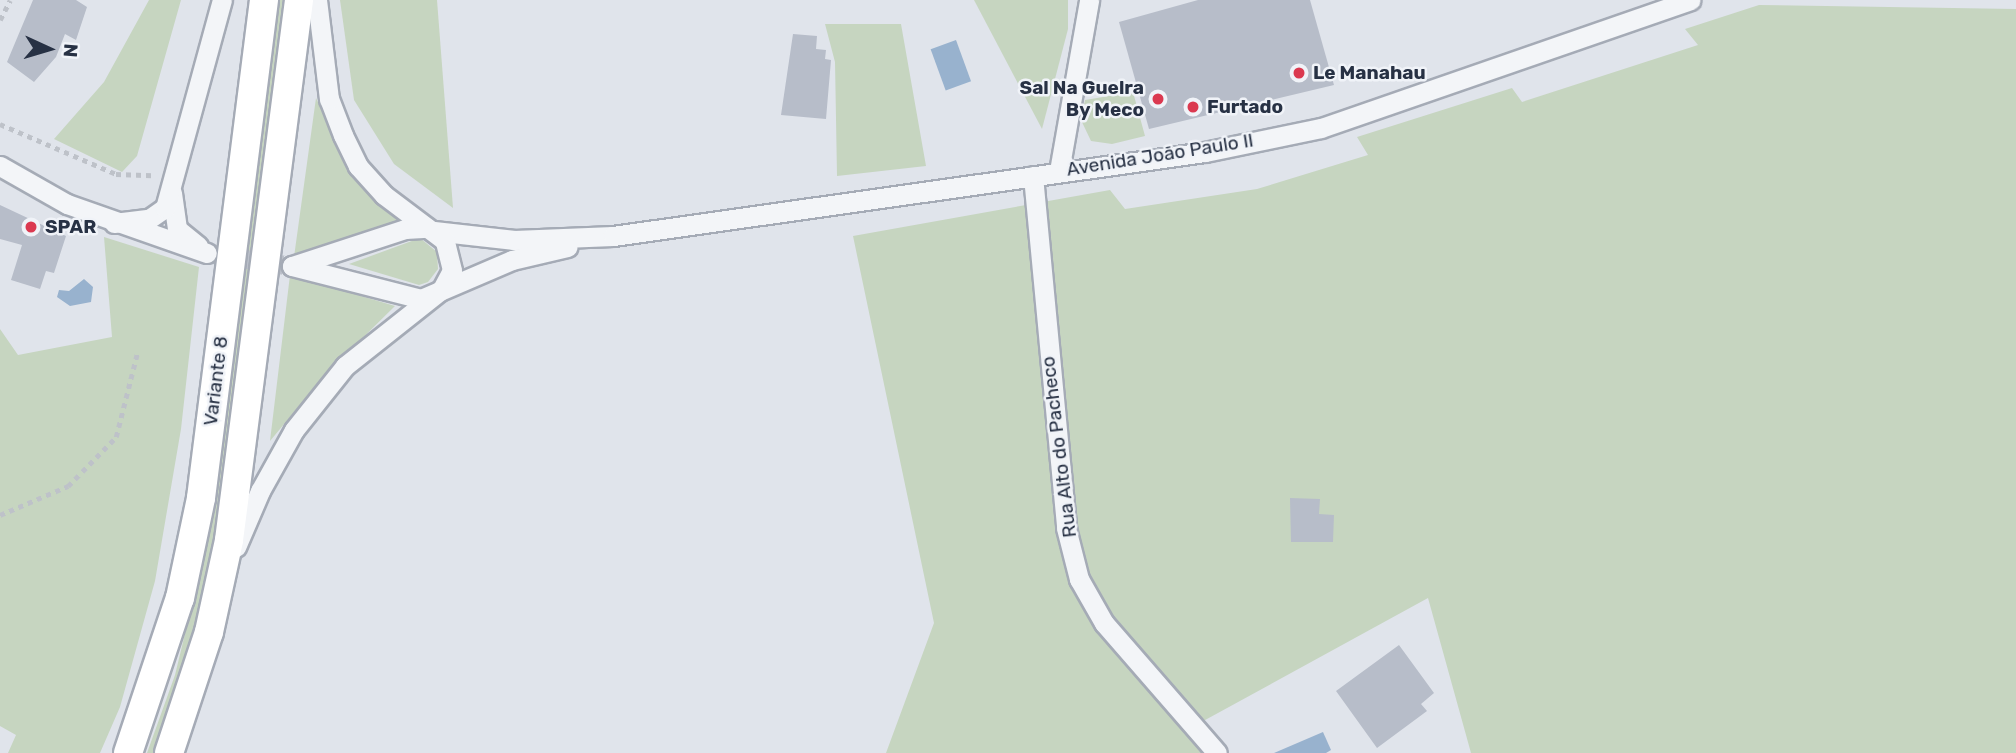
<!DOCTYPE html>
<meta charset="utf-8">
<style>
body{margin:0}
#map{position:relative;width:2016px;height:753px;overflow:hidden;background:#e0e4eb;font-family:Rubik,sans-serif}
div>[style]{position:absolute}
.green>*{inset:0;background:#c6d5c0}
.water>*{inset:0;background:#98b2ce;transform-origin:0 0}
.building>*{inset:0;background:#b7bdc9}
.minor-tunnel>*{height:19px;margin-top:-9.5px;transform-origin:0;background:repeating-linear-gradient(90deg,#bbc0ca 0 19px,transparent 0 29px)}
.path>*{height:4.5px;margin-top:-2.25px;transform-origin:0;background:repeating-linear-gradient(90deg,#bec2c9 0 5px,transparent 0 10px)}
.roads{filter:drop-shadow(2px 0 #a5abb6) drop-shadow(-2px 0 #a5abb6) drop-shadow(0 2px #a5abb6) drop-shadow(0 -2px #a5abb6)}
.minor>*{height:19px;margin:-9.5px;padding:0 9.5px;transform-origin:9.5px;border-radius:9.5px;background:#f3f5f8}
.secondary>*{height:28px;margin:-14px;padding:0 14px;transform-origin:14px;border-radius:14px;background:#fff}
.dots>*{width:19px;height:19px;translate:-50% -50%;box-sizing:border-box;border:4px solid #f0f3f8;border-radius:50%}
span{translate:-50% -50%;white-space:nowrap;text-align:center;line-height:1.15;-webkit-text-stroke:5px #f0f3f8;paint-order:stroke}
.poi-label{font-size:19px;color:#273144;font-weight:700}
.left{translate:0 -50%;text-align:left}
.right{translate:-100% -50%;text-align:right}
.street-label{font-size:19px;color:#273144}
.north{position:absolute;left:14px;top:14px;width:70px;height:70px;-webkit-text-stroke:5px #f0f3f8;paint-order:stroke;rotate:94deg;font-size:19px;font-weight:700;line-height:28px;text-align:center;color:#273144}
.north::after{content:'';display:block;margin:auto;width:24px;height:32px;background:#273144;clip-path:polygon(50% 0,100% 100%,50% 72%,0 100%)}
</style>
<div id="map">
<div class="green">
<div style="clip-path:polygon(149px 0,181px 0,137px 156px,122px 172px,54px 139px,104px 82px)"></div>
<div style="clip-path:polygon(278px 0,286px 0,209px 588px,156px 753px,147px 753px,175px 675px,206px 547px)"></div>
<div style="clip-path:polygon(340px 0,437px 0,453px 208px,394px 164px,354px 100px)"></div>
<div style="clip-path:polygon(974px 0,1068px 0,1068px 29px,1042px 129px)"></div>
<div style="clip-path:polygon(1759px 5px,2016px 9px,2016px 753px,1471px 753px,1428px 598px,1185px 731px,1202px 753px,886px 753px,934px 623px,853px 236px,1110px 190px,1125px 209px,1257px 189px,1368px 155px,1357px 137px,1512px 88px,1522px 102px,1698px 45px,1685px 29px)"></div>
<div style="clip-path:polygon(825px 24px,901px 24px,926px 166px,837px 176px,835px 62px)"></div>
<div style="clip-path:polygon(1133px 92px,1145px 136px,1112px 144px,1091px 141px,1081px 120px,1085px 100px)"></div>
<div style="clip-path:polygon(316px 98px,355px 178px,401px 221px,294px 257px)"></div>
<div style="clip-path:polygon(104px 237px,199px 267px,181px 429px,155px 581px,120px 707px,100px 753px,8px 753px,16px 735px,0 726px,0 329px,18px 355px,112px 337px)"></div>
<div style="clip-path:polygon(420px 238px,437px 252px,438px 269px,428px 282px,419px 285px,349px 264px)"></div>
<div style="clip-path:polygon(290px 275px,395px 306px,325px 375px,270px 441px)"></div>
</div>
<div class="water">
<div style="left:956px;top:40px;width:44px;height:27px;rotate:70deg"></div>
<div style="clip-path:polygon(84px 279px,93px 287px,91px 302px,70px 306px,57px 297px,59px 290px,69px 291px)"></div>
<div style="clip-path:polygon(1323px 732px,1331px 750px,1326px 753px,1274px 753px)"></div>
</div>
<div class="building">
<div style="clip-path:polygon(33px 0,76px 0,87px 7px,76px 40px,65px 34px,56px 57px,34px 82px,7px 62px)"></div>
<div style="clip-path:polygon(1198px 0,1310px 0,1334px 85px,1149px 129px,1119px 22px)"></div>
<div style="clip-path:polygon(793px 34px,817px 36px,816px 49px,826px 50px,825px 59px,831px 60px,826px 119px,781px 115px)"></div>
<div style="clip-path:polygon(0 205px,66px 236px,54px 273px,46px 271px,40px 289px,11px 280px,22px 245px,0 239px)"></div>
<div style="clip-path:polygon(1290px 498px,1320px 499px,1319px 514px,1334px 515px,1333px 542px,1291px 542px)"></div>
<div style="clip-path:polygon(1399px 645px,1434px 693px,1421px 704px,1427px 711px,1377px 748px,1336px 691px)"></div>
</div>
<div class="minor-tunnel">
<div style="left:207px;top:253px;width:86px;rotate:8.7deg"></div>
</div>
<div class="path">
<div style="left:0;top:20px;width:22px;rotate:-63deg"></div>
<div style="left:0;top:124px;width:126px;rotate:23.3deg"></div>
<div style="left:116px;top:174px;width:36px;rotate:2deg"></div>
<div style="left:0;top:515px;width:74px;rotate:-23.1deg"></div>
<div style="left:68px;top:486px;width:69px;rotate:-45.6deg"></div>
<div style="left:116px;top:437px;width:86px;rotate:-75.8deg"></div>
</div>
<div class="roads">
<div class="minor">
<div style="left:0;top:166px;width:77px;rotate:29.6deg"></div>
<div style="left:67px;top:204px;width:148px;rotate:19.3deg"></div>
<div style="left:1059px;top:171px;width:174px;rotate:-80deg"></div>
<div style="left:1033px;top:176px;width:354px;rotate:84.6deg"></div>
<div style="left:1066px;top:528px;width:53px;rotate:75.7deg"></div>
<div style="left:1079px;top:579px;width:51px;rotate:60.4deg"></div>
<div style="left:1104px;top:623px;width:172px;rotate:49deg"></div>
<div style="left:172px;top:193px;width:36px;rotate:82deg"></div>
<div style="left:177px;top:229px;width:27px;rotate:39deg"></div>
<div style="left:114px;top:223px;width:35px;rotate:-7deg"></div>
<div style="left:149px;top:219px;width:19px;rotate:-35deg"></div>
<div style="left:165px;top:208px;width:216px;rotate:-74.7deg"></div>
<div style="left:434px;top:231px;width:81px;rotate:6.4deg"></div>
<div style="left:514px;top:240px;width:99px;rotate:-2.3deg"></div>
<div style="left:613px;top:236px;width:598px;rotate:-8.08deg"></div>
<div style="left:1205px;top:152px;width:118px;rotate:-11.7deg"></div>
<div style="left:1321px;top:128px;width:391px;rotate:-19.1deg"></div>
<div style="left:292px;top:266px;width:133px;rotate:14.3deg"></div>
<div style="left:421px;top:299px;width:99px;rotate:-23.2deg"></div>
<div style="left:512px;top:260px;width:57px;rotate:-13.1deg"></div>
<div style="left:292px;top:266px;width:119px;rotate:-18.1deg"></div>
<div style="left:405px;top:229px;width:22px;rotate:-3deg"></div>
<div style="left:236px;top:547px;width:61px;rotate:-66.8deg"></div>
<div style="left:260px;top:491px;width:70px;rotate:-60.9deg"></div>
<div style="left:294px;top:430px;width:82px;rotate:-51.4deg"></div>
<div style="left:345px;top:366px;width:124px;rotate:-38.4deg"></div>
<div style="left:442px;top:289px;width:21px;rotate:-62deg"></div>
<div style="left:452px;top:270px;width:30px;rotate:-104deg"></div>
<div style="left:445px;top:241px;width:76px;rotate:-143deg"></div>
<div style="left:384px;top:195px;width:39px;rotate:-132deg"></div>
<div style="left:358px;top:166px;width:34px;rotate:-116deg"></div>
<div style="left:343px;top:135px;width:39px;rotate:-111deg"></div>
<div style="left:329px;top:99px;width:100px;rotate:-96.9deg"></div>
</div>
<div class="secondary">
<div style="left:128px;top:753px;width:163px;rotate:-71.5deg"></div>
<div style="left:180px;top:598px;width:102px;rotate:-78.1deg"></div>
<div style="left:201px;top:498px;width:502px;rotate:-82.79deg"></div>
<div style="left:169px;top:753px;width:127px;rotate:-71.7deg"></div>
<div style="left:209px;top:632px;width:94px;rotate:-77.7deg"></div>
<div style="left:229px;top:540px;width:545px;rotate:-82.61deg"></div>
</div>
</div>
<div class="dots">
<div style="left:1299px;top:73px;background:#db3950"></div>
<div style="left:1158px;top:99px;background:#db3950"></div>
<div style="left:1193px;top:107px;background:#db3950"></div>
<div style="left:31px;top:227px;background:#db3950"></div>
</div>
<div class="poi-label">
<span class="left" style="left:1313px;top:73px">Le Manahau</span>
<span class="right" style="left:1144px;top:99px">Sal Na Guelra<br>By Meco</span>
<span class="left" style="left:1207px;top:107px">Furtado</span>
<span class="left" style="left:45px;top:227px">SPAR</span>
</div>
<div class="street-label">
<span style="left:1160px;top:155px;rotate:-9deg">Avenida João Paulo II</span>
<span style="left:216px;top:381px;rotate:-83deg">Variante 8</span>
<span style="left:1059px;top:447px;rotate:-97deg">Rua Alto do Pacheco</span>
</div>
<div class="north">N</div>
</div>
